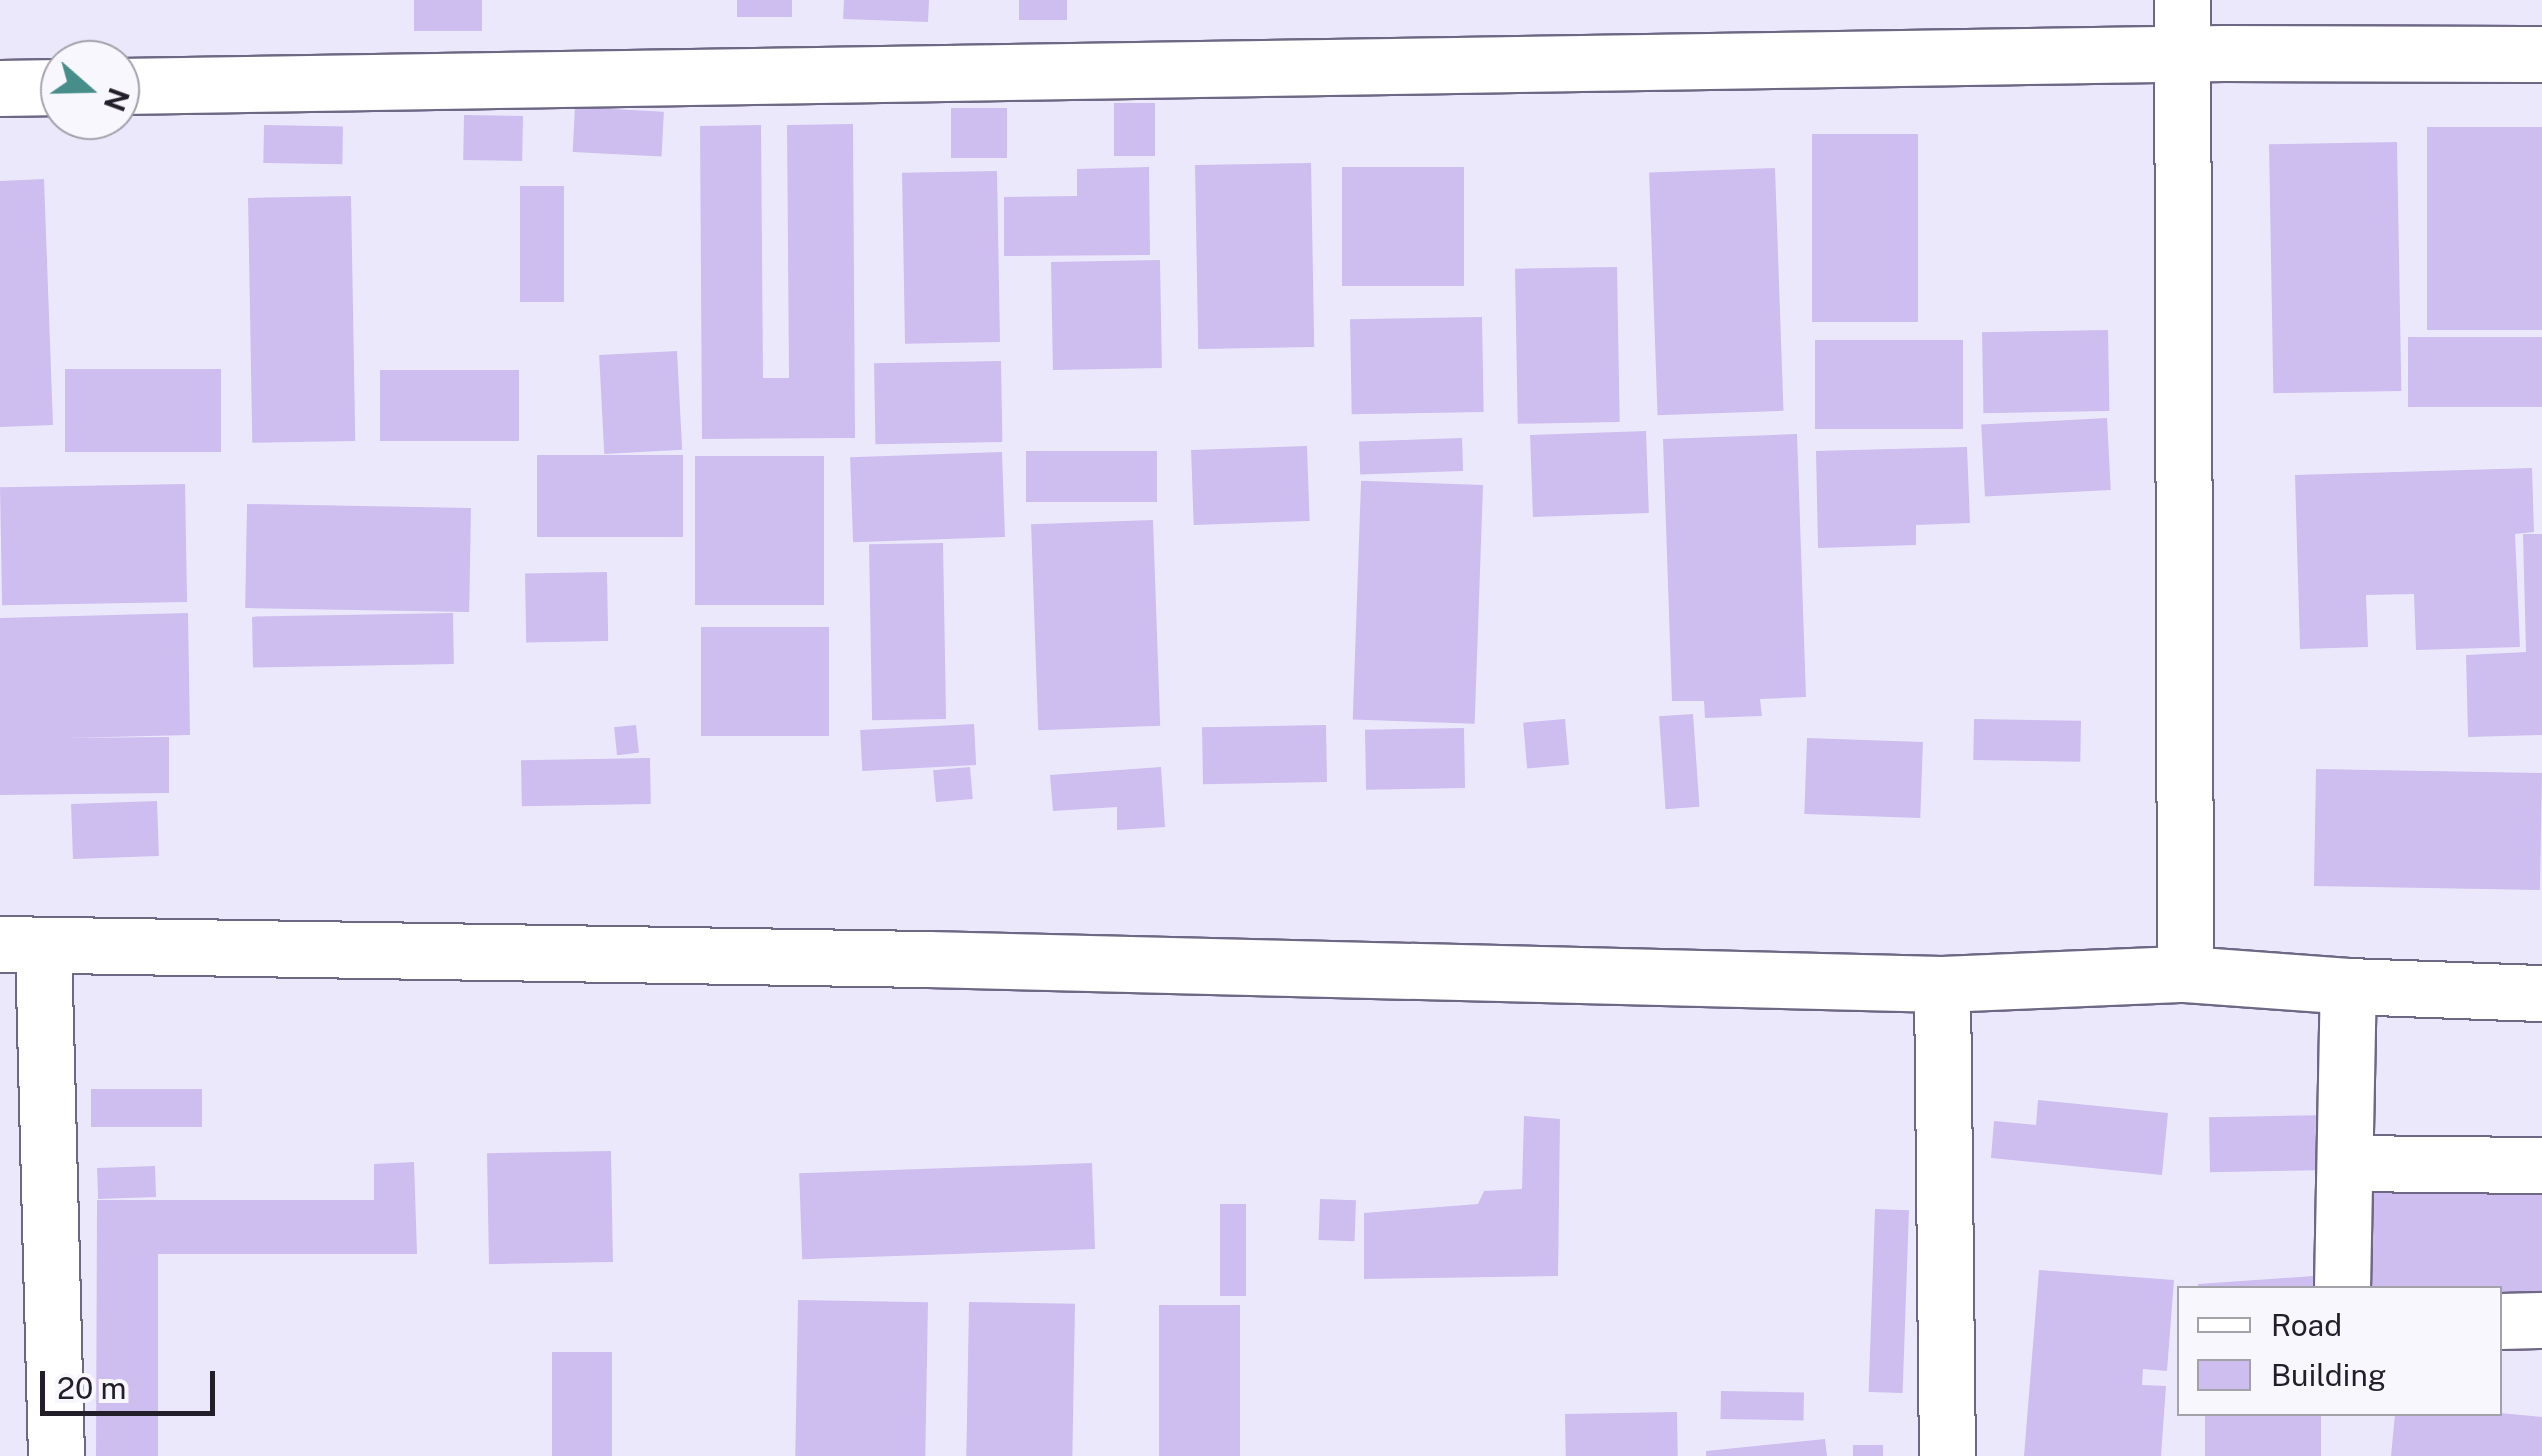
<!DOCTYPE html>
<style>
body{margin:0}
#map{position:relative;width:2542px;height:1456px;overflow:hidden;background:#ece8fc;font-family:"Public Sans",sans-serif}
div>[style]{position:absolute}
.building>*{inset:0;background:#cdbeef;transform-origin:0 0}
.roads{filter:drop-shadow(2px 0 #6f6885) drop-shadow(-2px 0 #6f6885) drop-shadow(0 2px #6f6885) drop-shadow(0 -2px #6f6885)}
.minor>*{height:55px;margin:-27.5px;padding:0 27.5px;transform-origin:27.5px;border-radius:27.5px;background:#fff}
span{translate:-50% -50%;white-space:nowrap;text-align:center;line-height:1.15;-webkit-text-stroke:9px #f9f7fe;paint-order:stroke}
.legend{position:absolute;left:2177px;top:1286px;width:325px;height:130px;box-sizing:border-box;background:#f9f7fe;border:2px solid #a3a1aa;margin:0;padding:12px 18px;list-style:none;font-size:30px;color:#221f2b}
.legend li{display:flex;align-items:center;gap:20px;height:50px}
.legend b{width:50px;border:2px solid #a3a1aa}
.north{position:absolute;left:40px;top:40px;width:100px;height:100px;box-sizing:border-box;background:#f9f7fe;border:2px solid #a3a1aa;border-radius:50%;rotate:110deg;font-size:28px;font-weight:700;line-height:40px;text-align:center;color:#221f2b}
.north::after{content:'';display:block;margin:auto;width:35px;height:45px;background:#478e8a;clip-path:polygon(50% 0,100% 100%,50% 72%,0 100%)}
.scale{position:absolute;left:40px;top:1371px;width:175px;height:45px;box-sizing:border-box;border:5px solid #221f2b;border-top:0;padding-left:12px;font-size:30px;line-height:35px;white-space:nowrap;color:#221f2b;-webkit-text-stroke:8px #f9f7fe;paint-order:stroke}
</style>
<div id="map">
<div class="building">
<div style="left:414px;top:0;width:68px;height:31px"></div>
<div style="left:737px;top:0;width:55px;height:17px"></div>
<div style="clip-path:polygon(844px 0,929px 0,928px 22px,843px 19px)"></div>
<div style="left:1019px;top:0;width:48px;height:20px"></div>
<div style="left:1114px;top:103px;width:41px;height:53px"></div>
<div style="left:575px;top:107px;width:89px;height:45px;rotate:3deg"></div>
<div style="left:1007px;top:108px;width:50px;height:56px;rotate:90deg"></div>
<div style="left:464px;top:115px;width:59px;height:45px;rotate:1deg"></div>
<div style="clip-path:polygon(853px 124px,855px 438px,702px 439px,700px 126px,761px 125px,763px 378px,789px 378px,787px 125px)"></div>
<div style="left:264px;top:125px;width:79px;height:38px;rotate:1deg"></div>
<div style="left:2542px;top:127px;width:203px;height:115px;rotate:90deg"></div>
<div style="left:1918px;top:134px;width:188px;height:106px;rotate:90deg"></div>
<div style="left:2397px;top:142px;width:249px;height:128px;rotate:89deg"></div>
<div style="left:1311px;top:163px;width:184px;height:116px;rotate:89deg"></div>
<div style="clip-path:polygon(1149px 167px,1150px 255px,1004px 256px,1004px 197px,1077px 196px,1077px 169px)"></div>
<div style="left:1342px;top:167px;width:122px;height:119px"></div>
<div style="left:1775px;top:168px;width:243px;height:126px;rotate:88deg"></div>
<div style="left:997px;top:171px;width:171px;height:95px;rotate:89deg"></div>
<div style="clip-path:polygon(44px 179px,53px 425px,0 427px,0 181px)"></div>
<div style="left:520px;top:186px;width:44px;height:116px"></div>
<div style="left:351px;top:196px;width:245px;height:103px;rotate:89deg"></div>
<div style="left:1160px;top:260px;width:108px;height:109px;rotate:89deg"></div>
<div style="left:1617px;top:267px;width:155px;height:102px;rotate:89deg"></div>
<div style="left:1482px;top:317px;width:95px;height:132px;rotate:89deg"></div>
<div style="left:2108px;top:330px;width:81px;height:126px;rotate:89deg"></div>
<div style="left:2542px;top:337px;width:70px;height:134px;rotate:90deg"></div>
<div style="left:1963px;top:340px;width:89px;height:148px;rotate:90deg"></div>
<div style="left:677px;top:351px;width:99px;height:78px;rotate:87deg"></div>
<div style="left:1001px;top:361px;width:81px;height:127px;rotate:89deg"></div>
<div style="left:221px;top:369px;width:83px;height:156px;rotate:90deg"></div>
<div style="left:519px;top:370px;width:71px;height:139px;rotate:90deg"></div>
<div style="left:2107px;top:418px;width:72px;height:126px;rotate:87deg"></div>
<div style="left:1646px;top:431px;width:82px;height:116px;rotate:88deg"></div>
<div style="clip-path:polygon(1797px 434px,1806px 697px,1760px 699px,1762px 716px,1705px 718px,1704px 701px,1672px 701px,1663px 439px)"></div>
<div style="left:1462px;top:438px;width:33px;height:103px;rotate:88deg"></div>
<div style="left:1307px;top:446px;width:75px;height:116px;rotate:88deg"></div>
<div style="clip-path:polygon(1967px 447px,1970px 523px,1916px 525px,1916px 545px,1818px 548px,1816px 451px)"></div>
<div style="left:1026px;top:451px;width:131px;height:51px"></div>
<div style="left:1002px;top:452px;width:85px;height:152px;rotate:88deg"></div>
<div style="left:537px;top:455px;width:146px;height:82px"></div>
<div style="left:695px;top:456px;width:129px;height:149px"></div>
<div style="clip-path:polygon(2532px 468px,2534px 532px,2515px 534px,2520px 647px,2416px 650px,2414px 594px,2366px 595px,2368px 647px,2300px 649px,2295px 475px)"></div>
<div style="left:185px;top:484px;width:118px;height:185px;rotate:89deg"></div>
<div style="left:1483px;top:485px;width:239px;height:122px;rotate:92deg"></div>
<div style="left:247px;top:504px;width:224px;height:104px;rotate:1deg"></div>
<div style="left:1153px;top:520px;width:206px;height:122px;rotate:88deg"></div>
<div style="clip-path:polygon(2523px 534px,2542px 534px,2542px 735px,2468px 737px,2466px 655px,2526px 652px)"></div>
<div style="left:943px;top:543px;width:176px;height:74px;rotate:89deg"></div>
<div style="left:607px;top:572px;width:69px;height:82px;rotate:89deg"></div>
<div style="clip-path:polygon(188px 613px,190px 735px,67px 738px,169px 737px,169px 793px,0 795px,0 618px)"></div>
<div style="left:453px;top:613px;width:51px;height:201px;rotate:89deg"></div>
<div style="left:829px;top:627px;width:109px;height:128px;rotate:90deg"></div>
<div style="left:1693px;top:714px;width:93px;height:34px;rotate:86deg"></div>
<div style="left:1565px;top:719px;width:46px;height:42px;rotate:85deg"></div>
<div style="left:1974px;top:719px;width:107px;height:41px;rotate:1deg"></div>
<div style="left:974px;top:724px;width:41px;height:114px;rotate:87deg"></div>
<div style="left:636px;top:725px;width:28px;height:22px;rotate:84deg"></div>
<div style="left:1326px;top:725px;width:57px;height:124px;rotate:89deg"></div>
<div style="left:1464px;top:728px;width:60px;height:99px;rotate:89deg"></div>
<div style="left:1807px;top:738px;width:116px;height:76px;rotate:2deg"></div>
<div style="left:650px;top:758px;width:46px;height:129px;rotate:89deg"></div>
<div style="left:970px;top:767px;width:32px;height:37px;rotate:85deg"></div>
<div style="clip-path:polygon(1161px 767px,1165px 827px,1117px 830px,1117px 807px,1053px 811px,1050px 775px)"></div>
<div style="left:2316px;top:769px;width:226px;height:117px;rotate:1deg"></div>
<div style="left:157px;top:801px;width:55px;height:86px;rotate:88deg"></div>
<div style="left:202px;top:1089px;width:38px;height:111px;rotate:90deg"></div>
<div style="clip-path:polygon(2038px 1100px,2168px 1113px,2162px 1175px,1991px 1158px,1994px 1121px,2036px 1125px)"></div>
<div style="left:2332px;top:1115px;width:55px;height:123px;rotate:89deg"></div>
<div style="clip-path:polygon(1524px 1116px,1560px 1119px,1558px 1276px,1364px 1279px,1364px 1213px,1478px 1204px,1484px 1191px,1522px 1189px)"></div>
<div style="left:611px;top:1151px;width:111px;height:124px;rotate:89deg"></div>
<div style="clip-path:polygon(414px 1162px,417px 1254px,158px 1254px,158px 1456px,96px 1456px,97px 1200px,374px 1200px,374px 1164px)"></div>
<div style="left:1092px;top:1163px;width:86px;height:293px;rotate:88deg"></div>
<div style="left:155px;top:1166px;width:31px;height:58px;rotate:88deg"></div>
<div style="left:2542px;top:1188px;width:105px;height:181px;rotate:90deg"></div>
<div style="left:1320px;top:1199px;width:36px;height:41px;rotate:2deg"></div>
<div style="left:1220px;top:1204px;width:26px;height:92px"></div>
<div style="left:1875px;top:1209px;width:34px;height:183px;rotate:2deg"></div>
<div style="clip-path:polygon(2039px 1270px,2174px 1280px,2167px 1371px,2143px 1369px,2142px 1385px,2166px 1386px,2161px 1456px,2024px 1456px)"></div>
<div style="clip-path:polygon(2313px 1276px,2314px 1288px,2198px 1288px,2198px 1284px)"></div>
<div style="left:798px;top:1300px;width:130px;height:156px;rotate:1deg"></div>
<div style="left:969px;top:1302px;width:106px;height:154px;rotate:1deg"></div>
<div style="left:1159px;top:1305px;width:81px;height:151px"></div>
<div style="left:552px;top:1352px;width:60px;height:104px"></div>
<div style="left:1721px;top:1391px;width:83px;height:28px;rotate:1deg"></div>
<div style="left:1677px;top:1412px;width:44px;height:112px;rotate:89deg"></div>
<div style="clip-path:polygon(2500px 1413px,2542px 1417px,2542px 1456px,2391px 1456px,2395px 1414px)"></div>
<div style="left:2205px;top:1414px;width:116px;height:42px"></div>
<div style="clip-path:polygon(1825px 1439px,1827px 1456px,1706px 1456px,1706px 1451px)"></div>
<div style="left:1853px;top:1445px;width:30px;height:11px"></div>
</div>
<div class="roads">
<div class="minor">
<div style="left:2182px;top:0;width:974px;rotate:89.82deg"></div>
<div style="left:120px;top:86px;width:2104px;rotate:-0.9deg"></div>
<div style="left:2224px;top:53px;width:318px;rotate:0.2deg"></div>
<div style="left:0;top:88px;width:60px;rotate:-1deg"></div>
<div style="left:0;top:944px;width:928px;rotate:0.93deg"></div>
<div style="left:928px;top:959px;width:1014px;rotate:1.41deg"></div>
<div style="left:1942px;top:984px;width:243px;rotate:-2.4deg"></div>
<div style="left:2185px;top:974px;width:163px;rotate:4.2deg"></div>
<div style="left:2348px;top:986px;width:194px;rotate:2.1deg"></div>
<div style="left:43px;top:947px;width:509px;rotate:88.54deg"></div>
<div style="left:1942px;top:984px;width:472px;rotate:89.4deg"></div>
<div style="left:2345px;top:1163px;width:197px;rotate:0.6deg"></div>
<div style="left:2342px;top:1288px;width:302px;rotate:-88.9deg"></div>
<div style="left:2500px;top:1321px;width:42px;rotate:-1.4deg"></div>
</div>
</div>
<ul class="legend">
<li><b style="height:12px;background:#fff"></b>Road</li>
<li><b style="height:28px;background:#cdbeef"></b>Building</li>
</ul>
<div class="north">N</div>
<div class="scale">20 m</div>
</div>
